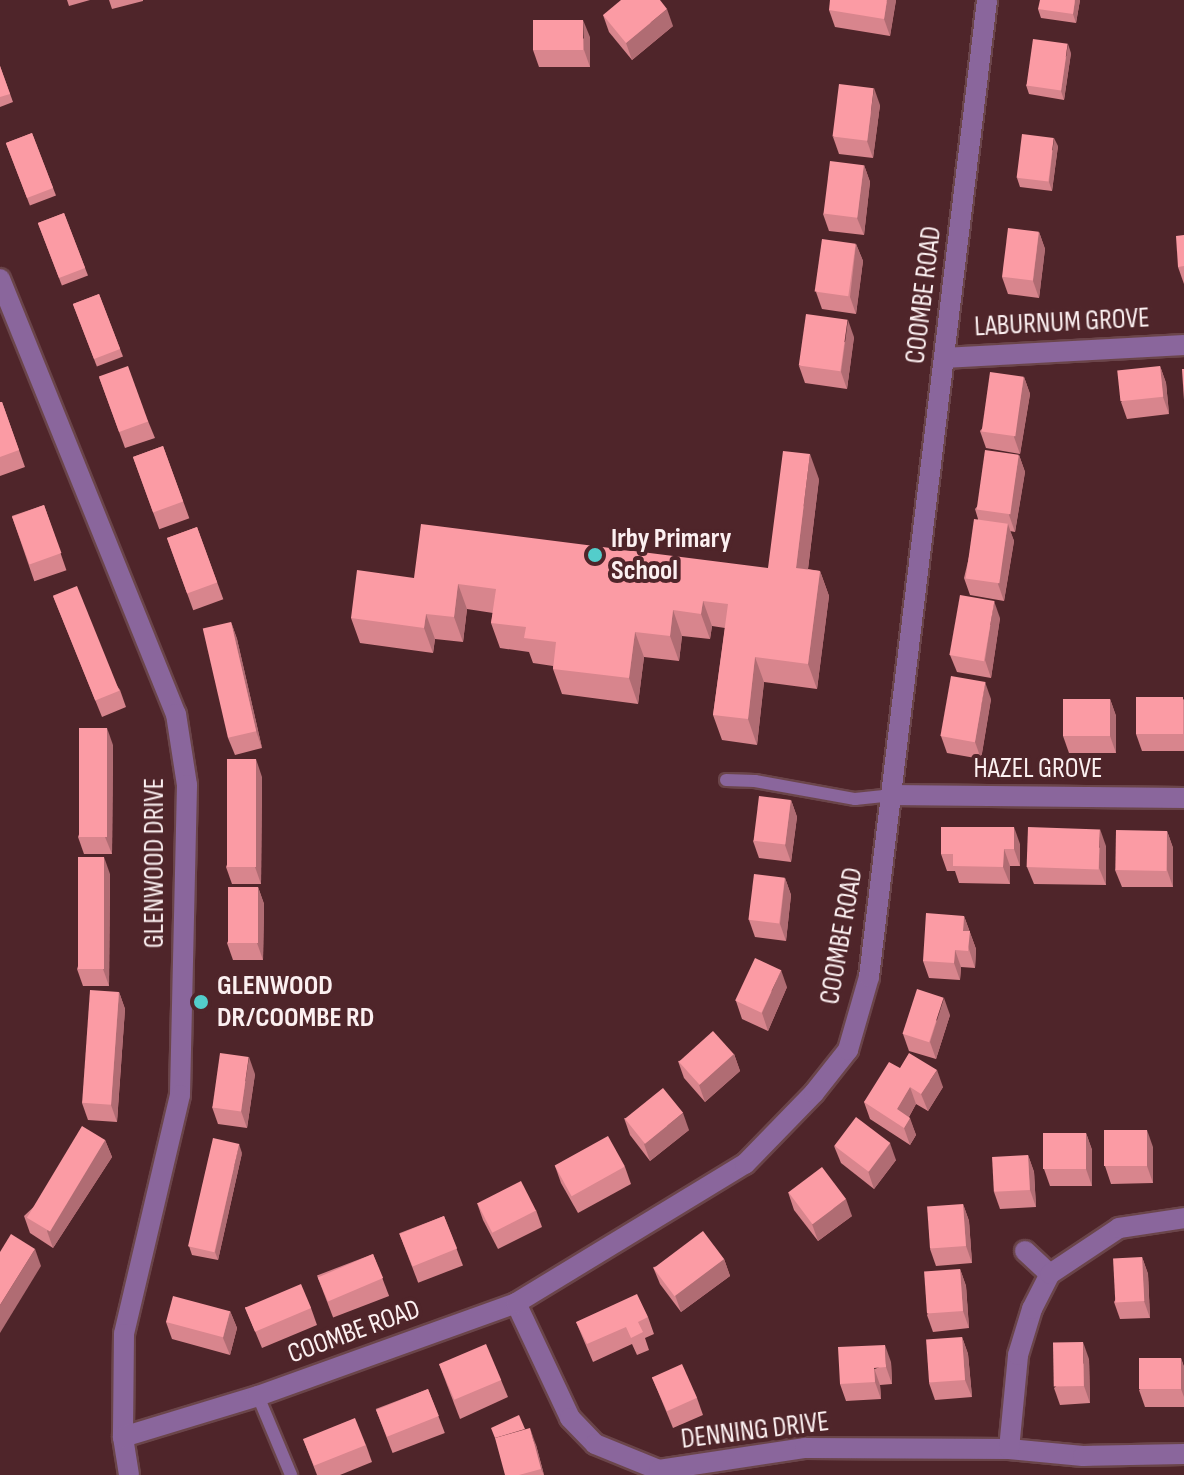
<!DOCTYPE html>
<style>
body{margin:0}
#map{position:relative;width:1184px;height:1475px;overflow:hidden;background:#4f252a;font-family:"Sofia Sans Condensed",sans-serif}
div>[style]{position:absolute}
.roads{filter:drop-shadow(2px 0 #6b454a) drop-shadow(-2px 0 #6b454a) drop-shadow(0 2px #6b454a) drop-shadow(0 -2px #6b454a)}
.service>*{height:12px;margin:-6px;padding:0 6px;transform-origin:6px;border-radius:6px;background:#8a669c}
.minor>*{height:20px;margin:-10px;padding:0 10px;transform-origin:10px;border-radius:10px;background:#8a669c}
.wall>*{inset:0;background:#d8858d;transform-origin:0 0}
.shaded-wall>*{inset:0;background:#b06c73}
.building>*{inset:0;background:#fb9ba4;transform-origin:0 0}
.dots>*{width:22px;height:22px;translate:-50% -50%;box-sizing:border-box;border:4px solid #4f252a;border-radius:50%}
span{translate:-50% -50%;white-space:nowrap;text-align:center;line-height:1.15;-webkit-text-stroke:8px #4f252a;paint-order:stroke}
.street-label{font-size:28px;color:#fcf0f1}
.poi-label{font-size:28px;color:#fcf0f1;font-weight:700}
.left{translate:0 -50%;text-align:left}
</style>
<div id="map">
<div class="roads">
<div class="service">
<div style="left:726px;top:780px;width:29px;rotate:2deg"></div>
<div style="left:755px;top:781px;width:102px;rotate:10.2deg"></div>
<div style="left:855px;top:799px;width:36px;rotate:-6deg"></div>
<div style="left:258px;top:1396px;width:86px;rotate:67.3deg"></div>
</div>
<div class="minor">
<div style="left:0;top:279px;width:469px;rotate:68deg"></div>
<div style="left:176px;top:714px;width:72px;rotate:81.2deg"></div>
<div style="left:187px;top:785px;width:310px;rotate:91.3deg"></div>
<div style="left:180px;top:1095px;width:245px;rotate:103.2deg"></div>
<div style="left:124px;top:1334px;width:103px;rotate:90.6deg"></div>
<div style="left:123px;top:1437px;width:38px;rotate:81deg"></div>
<div style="left:944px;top:358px;width:240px;rotate:-3.1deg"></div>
<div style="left:891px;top:795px;width:293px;rotate:0.6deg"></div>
<div style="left:1025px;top:1251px;width:34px;rotate:43deg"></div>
<div style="left:516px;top:1303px;width:127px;rotate:64.8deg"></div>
<div style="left:570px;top:1418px;width:36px;rotate:46deg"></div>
<div style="left:595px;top:1444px;width:69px;rotate:22.1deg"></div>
<div style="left:659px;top:1470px;width:148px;rotate:-8.6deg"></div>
<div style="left:805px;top:1448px;width:204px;rotate:0.3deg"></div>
<div style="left:1009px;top:1449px;width:74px;rotate:5.4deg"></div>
<div style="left:1083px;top:1456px;width:101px;rotate:-1.1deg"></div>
<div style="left:123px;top:1437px;width:141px;rotate:-16.9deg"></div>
<div style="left:258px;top:1396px;width:274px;rotate:-19.8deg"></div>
<div style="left:516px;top:1303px;width:268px;rotate:-31.3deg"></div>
<div style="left:745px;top:1164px;width:99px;rotate:-45.8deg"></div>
<div style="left:814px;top:1093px;width:55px;rotate:-51.7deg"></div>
<div style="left:848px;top:1050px;width:76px;rotate:-74deg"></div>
<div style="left:869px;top:977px;width:984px;rotate:-83.11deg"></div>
<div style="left:1009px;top:1449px;width:94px;rotate:-84.5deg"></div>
<div style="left:1018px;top:1355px;width:48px;rotate:-73.1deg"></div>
<div style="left:1032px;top:1309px;width:39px;rotate:-63deg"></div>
<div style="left:1050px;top:1274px;width:83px;rotate:-33.7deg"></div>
<div style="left:1119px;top:1228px;width:66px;rotate:-8.7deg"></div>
</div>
</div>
<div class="wall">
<div style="clip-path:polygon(67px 0,90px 0,69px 6px)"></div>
<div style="clip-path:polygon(109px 0,143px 0,143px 1px,112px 9px)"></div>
<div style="clip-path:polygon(896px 0,890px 36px,835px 27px,829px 10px)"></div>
<div style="clip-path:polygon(1080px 0,1076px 23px,1041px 18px,1038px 9px)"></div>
<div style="clip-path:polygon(603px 15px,673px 26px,632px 60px,609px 32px)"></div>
<div style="clip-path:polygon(590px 37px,590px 67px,539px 67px,533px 50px)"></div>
<div style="clip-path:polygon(1071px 53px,1064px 100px,1029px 94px,1026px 85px)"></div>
<div style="clip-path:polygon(0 66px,13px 102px,0 107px)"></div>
<div style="clip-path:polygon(880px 105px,873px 158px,839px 154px,833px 137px)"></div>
<div style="left:32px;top:133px;width:67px;height:28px;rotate:69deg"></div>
<div style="clip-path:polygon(1058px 146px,1052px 191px,1020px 187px,1017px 178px)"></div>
<div style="clip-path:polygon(864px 165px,870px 182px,864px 235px,829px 231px,823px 214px)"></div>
<div style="left:64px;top:213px;width:67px;height:28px;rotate:69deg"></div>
<div style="clip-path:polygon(1039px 232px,1045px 249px,1039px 298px,1008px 294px,1002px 277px)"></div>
<div style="clip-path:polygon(1184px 235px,1184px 284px,1178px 267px)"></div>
<div style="clip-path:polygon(856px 244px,863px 261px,856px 314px,822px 309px,816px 292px)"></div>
<div style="left:99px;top:294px;width:67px;height:28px;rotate:69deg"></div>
<div style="clip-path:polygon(854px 337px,847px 389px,805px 383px,799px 366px)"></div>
<div style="clip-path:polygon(1160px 366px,1166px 383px,1169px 414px,1127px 419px,1121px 402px)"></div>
<div style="clip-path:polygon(99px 377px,148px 421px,155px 438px,125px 448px)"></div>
<div style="clip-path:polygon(1024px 377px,1030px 394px,1020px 454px,986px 448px,980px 431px)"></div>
<div style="clip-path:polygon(0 402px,2px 402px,25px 467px,0 476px)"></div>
<div style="left:163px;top:446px;width:77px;height:32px;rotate:70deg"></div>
<div style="clip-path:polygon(1019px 455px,1025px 472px,1015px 532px,1010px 531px,1014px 541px,1004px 601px,970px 595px,964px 578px,978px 519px,975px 509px)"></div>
<div style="clip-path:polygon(819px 479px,808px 569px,820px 571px,829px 596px,817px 689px,764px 682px,757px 745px,722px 740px,713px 715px,725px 628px,712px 626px,710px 639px,682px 636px,679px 661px,644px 657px,638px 704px,562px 694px,553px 669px,553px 666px,533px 663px,529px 652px,500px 648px,491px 623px,493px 613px,467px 609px,463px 642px,435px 639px,433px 653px,360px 643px,351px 618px,414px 578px,768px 568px)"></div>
<div style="left:44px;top:505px;width:69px;height:34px;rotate:71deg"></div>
<div style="left:197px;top:527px;width:77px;height:32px;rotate:70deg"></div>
<div style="clip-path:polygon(53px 596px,120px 690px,126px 707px,102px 717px)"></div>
<div style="clip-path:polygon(1000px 618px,991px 678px,957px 672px,950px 655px)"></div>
<div style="clip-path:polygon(231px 622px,237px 639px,262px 748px,235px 755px,228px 738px)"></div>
<div style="clip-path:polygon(991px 699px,981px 759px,947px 753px,941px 736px)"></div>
<div style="clip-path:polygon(1110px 699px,1116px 716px,1116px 753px,1069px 753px,1063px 736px)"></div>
<div style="clip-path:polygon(1184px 699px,1184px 751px,1142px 751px,1136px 734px)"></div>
<div style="clip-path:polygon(113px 745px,112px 854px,84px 854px,78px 837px)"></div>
<div style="clip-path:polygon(262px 777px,261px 884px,232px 884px,226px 867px)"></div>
<div style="clip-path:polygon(791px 800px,797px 817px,791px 862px,759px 858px,753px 841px)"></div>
<div style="clip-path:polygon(1167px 831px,1173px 848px,1173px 887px,1122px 887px,1115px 870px)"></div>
<div style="clip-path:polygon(1020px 844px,1020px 866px,1010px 866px,1010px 884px,959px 883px,955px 871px,947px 871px,941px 854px)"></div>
<div style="clip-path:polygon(1106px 846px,1106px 885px,1034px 884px,1027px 867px)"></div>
<div style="clip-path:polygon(110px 874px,109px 986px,83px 986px,77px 969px)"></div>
<div style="clip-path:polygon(785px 878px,791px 895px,786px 941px,755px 937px,749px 920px)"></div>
<div style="clip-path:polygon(258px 887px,264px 904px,263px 960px,233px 960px,227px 943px)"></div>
<div style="clip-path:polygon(964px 916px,976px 949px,975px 968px,961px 967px,960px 980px,929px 978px,923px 961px)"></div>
<div style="clip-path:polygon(787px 987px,768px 1031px,742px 1019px,736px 1001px)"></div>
<div style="clip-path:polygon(119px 992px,125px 1009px,117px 1122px,88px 1120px,82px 1103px)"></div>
<div style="clip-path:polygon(950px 1015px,936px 1059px,909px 1051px,903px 1034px)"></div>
<div style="clip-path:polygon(734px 1054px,740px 1071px,705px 1102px,684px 1078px,678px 1061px)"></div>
<div style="clip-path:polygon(900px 1068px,943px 1087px,928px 1111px,916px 1104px,909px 1117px,916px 1135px,910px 1145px,870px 1119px,864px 1102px)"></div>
<div style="clip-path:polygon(255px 1074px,247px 1128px,218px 1124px,212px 1107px)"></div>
<div style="clip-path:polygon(624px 1118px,689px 1130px,650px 1161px,630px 1135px)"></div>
<div style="clip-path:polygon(1086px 1133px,1092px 1150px,1092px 1186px,1050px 1186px,1044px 1169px)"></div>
<div style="clip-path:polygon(105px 1140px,112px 1157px,53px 1248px,30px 1233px,24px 1216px)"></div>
<div style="clip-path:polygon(834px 1146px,896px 1160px,874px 1189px,841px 1163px)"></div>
<div style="clip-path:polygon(1153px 1147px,1153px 1183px,1111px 1184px,1105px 1166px)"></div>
<div style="clip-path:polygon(242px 1153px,218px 1260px,192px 1255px,189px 1246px)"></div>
<div style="clip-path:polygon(1028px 1155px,1034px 1172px,1036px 1207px,1000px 1209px,994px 1192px)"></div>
<div style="clip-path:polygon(555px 1166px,625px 1167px,631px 1184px,578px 1213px,561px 1183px)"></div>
<div style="clip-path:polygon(788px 1192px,852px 1216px,818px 1241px,794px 1210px)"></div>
<div style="clip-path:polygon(477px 1203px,536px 1210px,542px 1227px,498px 1249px,483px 1220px)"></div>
<div style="clip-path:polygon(963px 1204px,969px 1221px,972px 1263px,936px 1266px,930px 1249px)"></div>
<div style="left:444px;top:1216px;width:53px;height:48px;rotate:69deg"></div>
<div style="left:373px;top:1254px;width:45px;height:60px;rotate:69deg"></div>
<div style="clip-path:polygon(1142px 1257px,1148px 1274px,1150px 1318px,1120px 1319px,1114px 1302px)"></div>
<div style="clip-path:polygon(724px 1259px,730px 1276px,681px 1312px,660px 1284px,653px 1267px)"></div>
<div style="clip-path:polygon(960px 1269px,966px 1286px,969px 1328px,933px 1332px,927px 1315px)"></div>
<div style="clip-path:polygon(245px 1307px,311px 1308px,317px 1325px,262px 1348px)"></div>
<div style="clip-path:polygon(230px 1311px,237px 1328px,230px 1355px,172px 1339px,166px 1322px)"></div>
<div style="clip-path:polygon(648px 1317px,654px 1334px,645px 1338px,649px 1350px,637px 1355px,632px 1344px,593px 1362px,576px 1322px)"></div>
<div style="clip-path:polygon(962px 1337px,968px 1354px,972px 1397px,935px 1400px,929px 1383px)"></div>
<div style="clip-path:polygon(1181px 1358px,1184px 1367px,1184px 1407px,1145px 1407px,1139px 1390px)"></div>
<div style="clip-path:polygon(1089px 1359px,1090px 1403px,1060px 1405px,1054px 1388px)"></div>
<div style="clip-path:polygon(891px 1362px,892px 1384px,880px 1385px,881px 1399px,846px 1401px,840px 1384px)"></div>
<div style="clip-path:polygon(439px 1364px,501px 1380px,508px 1397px,460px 1419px)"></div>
<div style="clip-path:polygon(652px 1377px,697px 1398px,703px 1415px,673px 1428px)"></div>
<div style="left:428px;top:1389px;width:47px;height:56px;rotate:69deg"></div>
<div style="clip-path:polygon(525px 1429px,536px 1445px,544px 1475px,505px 1475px)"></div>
<div style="clip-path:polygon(303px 1439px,366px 1445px,372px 1462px,340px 1475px,317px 1475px)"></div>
</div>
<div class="shaded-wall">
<div style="clip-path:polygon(887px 0,896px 0,890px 36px,884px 19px)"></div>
<div style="clip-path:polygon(1075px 0,1080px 0,1076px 23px,1073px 14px)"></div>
<div style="clip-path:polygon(667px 9px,673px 26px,632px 60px,626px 43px)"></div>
<div style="clip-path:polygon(583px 20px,590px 37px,590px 67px,584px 50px)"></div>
<div style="clip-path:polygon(1068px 44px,1071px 53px,1064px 100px,1061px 91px)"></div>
<div style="clip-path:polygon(874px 88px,880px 105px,873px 158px,867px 141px)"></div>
<div style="clip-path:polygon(1054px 138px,1058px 146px,1052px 191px,1049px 182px)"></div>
<div style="clip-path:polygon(864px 165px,870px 182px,864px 235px,857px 218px)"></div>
<div style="clip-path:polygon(1039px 232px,1045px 249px,1039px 298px,1033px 281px)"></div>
<div style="clip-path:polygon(856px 244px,863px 261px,856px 314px,850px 297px)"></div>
<div style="clip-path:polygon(848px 320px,854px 337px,847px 389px,841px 372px)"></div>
<div style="clip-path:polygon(1160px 366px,1166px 383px,1169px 414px,1163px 397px)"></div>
<div style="clip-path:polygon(1024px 377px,1030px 394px,1020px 454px,1014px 437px)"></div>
<div style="clip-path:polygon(810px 454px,819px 479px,805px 593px,796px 568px)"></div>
<div style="clip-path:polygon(1019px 455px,1025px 472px,1015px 532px,1009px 515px)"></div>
<div style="clip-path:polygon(1008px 524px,1014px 541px,1004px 601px,998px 584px)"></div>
<div style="clip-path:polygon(820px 571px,829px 596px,817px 689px,808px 664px)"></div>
<div style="clip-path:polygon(458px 584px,467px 609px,463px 642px,454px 617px)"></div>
<div style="clip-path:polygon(703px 601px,712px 626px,710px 639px,701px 614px)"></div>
<div style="clip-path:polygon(994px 601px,1000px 618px,991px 678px,985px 660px)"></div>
<div style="clip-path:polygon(673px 610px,682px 636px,679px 661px,670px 636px)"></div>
<div style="clip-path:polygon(426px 614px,435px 639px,433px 653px,424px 628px)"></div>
<div style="clip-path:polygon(231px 622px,237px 639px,262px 748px,256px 731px)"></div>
<div style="clip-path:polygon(635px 632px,644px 657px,638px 704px,629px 678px)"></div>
<div style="clip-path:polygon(755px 657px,764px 682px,757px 745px,748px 719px)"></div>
<div style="clip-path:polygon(985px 682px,991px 699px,981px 759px,975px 742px)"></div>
<div style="clip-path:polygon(1110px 699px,1116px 716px,1116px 753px,1110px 736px)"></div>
<div style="clip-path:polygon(107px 728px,113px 745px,112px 854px,105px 837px)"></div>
<div style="clip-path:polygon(256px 759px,262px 777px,261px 884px,255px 867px)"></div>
<div style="clip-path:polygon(791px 800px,797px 817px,791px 862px,785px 845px)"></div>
<div style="clip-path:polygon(1014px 827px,1020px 844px,1020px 866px,1014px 849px)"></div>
<div style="clip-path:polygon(1100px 829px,1106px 846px,1106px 885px,1099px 868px)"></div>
<div style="clip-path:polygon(1167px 831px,1173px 848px,1173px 887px,1167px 870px)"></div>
<div style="clip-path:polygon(1004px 849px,1010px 866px,1010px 884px,1003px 867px)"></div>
<div style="clip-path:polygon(104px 857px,110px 874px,109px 986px,103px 969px)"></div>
<div style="clip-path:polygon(785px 878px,791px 895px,786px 941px,780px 924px)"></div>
<div style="clip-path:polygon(258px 887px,264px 904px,263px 960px,257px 943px)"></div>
<div style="clip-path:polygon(964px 916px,976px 949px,975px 968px,963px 931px)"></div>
<div style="clip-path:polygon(955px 950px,961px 967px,960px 980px,954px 963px)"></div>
<div style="clip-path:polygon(781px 970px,787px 987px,768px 1031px,762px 1013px)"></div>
<div style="clip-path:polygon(119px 992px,125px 1009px,117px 1122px,111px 1105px)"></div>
<div style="clip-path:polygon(944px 998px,950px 1015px,936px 1059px,930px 1042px)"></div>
<div style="clip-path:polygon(734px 1054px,740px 1071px,705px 1102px,699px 1085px)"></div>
<div style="clip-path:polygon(249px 1057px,255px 1074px,247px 1128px,241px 1111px)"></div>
<div style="clip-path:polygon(937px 1070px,943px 1087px,928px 1111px,921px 1094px)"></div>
<div style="clip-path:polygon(910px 1087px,916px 1104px,903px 1127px,897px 1109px)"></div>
<div style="clip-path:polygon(683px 1113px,689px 1130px,650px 1161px,644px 1144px)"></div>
<div style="clip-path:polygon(910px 1118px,916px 1135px,910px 1145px,904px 1128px)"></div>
<div style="clip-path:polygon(1147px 1130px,1153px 1147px,1153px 1183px,1147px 1166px)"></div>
<div style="clip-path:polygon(1086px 1133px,1092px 1150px,1092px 1186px,1086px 1169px)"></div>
<div style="clip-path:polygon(105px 1140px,112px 1157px,53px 1248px,47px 1231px)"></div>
<div style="clip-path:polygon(890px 1143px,896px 1160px,874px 1189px,868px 1171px)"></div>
<div style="clip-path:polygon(239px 1144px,242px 1153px,218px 1260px,215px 1252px)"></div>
<div style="clip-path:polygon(1028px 1155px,1034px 1172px,1036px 1207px,1030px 1190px)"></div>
<div style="clip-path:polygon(846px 1199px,852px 1216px,818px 1241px,812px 1224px)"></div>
<div style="clip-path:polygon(963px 1204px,969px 1221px,972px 1263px,966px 1246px)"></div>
<div style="clip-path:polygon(35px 1249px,41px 1266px,0 1333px,0 1305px)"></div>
<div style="clip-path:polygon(1142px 1257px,1148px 1274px,1150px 1318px,1144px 1301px)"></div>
<div style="clip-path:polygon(724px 1259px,730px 1276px,681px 1312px,675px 1295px)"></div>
<div style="clip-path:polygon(960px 1269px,966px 1286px,969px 1328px,963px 1311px)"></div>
<div style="clip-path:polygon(230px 1311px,237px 1328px,230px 1355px,223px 1338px)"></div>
<div style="clip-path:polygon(962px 1337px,968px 1354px,972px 1397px,965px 1380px)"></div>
<div style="clip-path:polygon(1083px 1342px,1089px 1359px,1090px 1403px,1084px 1386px)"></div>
<div style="clip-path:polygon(885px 1345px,891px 1362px,892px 1384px,886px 1367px)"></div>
<div style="clip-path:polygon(1181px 1358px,1184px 1367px,1184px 1397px,1181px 1389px)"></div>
<div style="clip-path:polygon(874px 1368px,880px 1385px,881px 1399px,875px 1382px)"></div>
<div style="clip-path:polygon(530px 1428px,536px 1445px,544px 1475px,541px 1469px)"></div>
</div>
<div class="building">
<div style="clip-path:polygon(621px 0,660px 0,667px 9px,626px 43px,603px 15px)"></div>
<div style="clip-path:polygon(830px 0,887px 0,884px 19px,829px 10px)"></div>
<div style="clip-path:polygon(1040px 0,1075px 0,1073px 14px,1038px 9px)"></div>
<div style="left:533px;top:20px;width:50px;height:30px"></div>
<div style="left:1033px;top:39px;width:35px;height:47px;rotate:8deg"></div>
<div style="clip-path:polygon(0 66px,10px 94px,0 97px)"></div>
<div style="left:839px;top:84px;width:35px;height:53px;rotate:7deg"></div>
<div style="left:32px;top:133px;width:59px;height:28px;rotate:69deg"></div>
<div style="left:1022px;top:134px;width:32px;height:44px;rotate:7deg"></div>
<div style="left:830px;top:161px;width:34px;height:53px;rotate:7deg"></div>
<div style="left:64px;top:213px;width:59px;height:28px;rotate:69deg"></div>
<div style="left:1008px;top:228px;width:31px;height:49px;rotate:7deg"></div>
<div style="clip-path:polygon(1184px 235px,1184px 266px,1178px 267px,1176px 236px)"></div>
<div style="left:822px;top:239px;width:34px;height:53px;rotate:8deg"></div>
<div style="left:99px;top:294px;width:59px;height:28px;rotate:69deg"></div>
<div style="left:806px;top:314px;width:42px;height:52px;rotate:8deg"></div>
<div style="left:128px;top:366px;width:59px;height:31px;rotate:70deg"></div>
<div style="left:1160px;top:366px;width:31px;height:43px;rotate:84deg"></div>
<div style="clip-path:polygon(1182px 369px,1184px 369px,1184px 400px)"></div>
<div style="left:990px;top:372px;width:34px;height:60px;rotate:8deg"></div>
<div style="clip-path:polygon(0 402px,2px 402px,19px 450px,0 457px)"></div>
<div style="left:163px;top:446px;width:59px;height:32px;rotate:70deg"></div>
<div style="left:985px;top:450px;width:34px;height:60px;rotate:8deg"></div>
<div style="clip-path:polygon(783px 451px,810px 454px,796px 568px,820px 571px,808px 664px,755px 657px,748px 719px,713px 715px,728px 604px,703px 601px,701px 614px,673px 610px,670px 636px,635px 632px,629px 678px,553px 669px,556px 642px,524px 638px,526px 627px,491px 623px,496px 589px,458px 584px,454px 617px,426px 614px,424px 628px,351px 618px,357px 570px,414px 578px,421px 524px,768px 568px)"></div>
<div style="left:44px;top:505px;width:51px;height:34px;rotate:70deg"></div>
<div style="left:974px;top:519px;width:34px;height:60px;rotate:8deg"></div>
<div style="left:197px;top:527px;width:59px;height:32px;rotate:70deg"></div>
<div style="left:77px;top:586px;width:113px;height:26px;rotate:68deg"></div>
<div style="left:960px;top:595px;width:35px;height:61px;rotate:10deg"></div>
<div style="left:231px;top:622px;width:112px;height:29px;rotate:77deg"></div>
<div style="left:951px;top:676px;width:35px;height:61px;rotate:10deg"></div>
<div style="left:1136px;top:697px;width:47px;height:37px"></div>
<div style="left:1063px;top:699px;width:47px;height:37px"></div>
<div style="left:79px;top:728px;width:28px;height:109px"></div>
<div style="left:227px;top:759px;width:29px;height:108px"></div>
<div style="left:759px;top:796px;width:32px;height:45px;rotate:7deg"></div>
<div style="clip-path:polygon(941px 827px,1014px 827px,1014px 849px,1004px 849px,1003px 867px,953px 866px,953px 854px,941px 854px)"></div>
<div style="left:1028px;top:827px;width:72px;height:40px;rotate:2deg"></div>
<div style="left:1116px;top:830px;width:51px;height:40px;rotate:1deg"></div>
<div style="left:78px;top:857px;width:26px;height:112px"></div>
<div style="left:754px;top:874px;width:31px;height:46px;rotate:7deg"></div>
<div style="left:228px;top:887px;width:30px;height:56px"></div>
<div style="clip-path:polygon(926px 913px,964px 916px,963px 931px,970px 931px,968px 951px,955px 950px,954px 963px,923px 961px)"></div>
<div style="left:755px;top:958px;width:29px;height:47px;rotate:25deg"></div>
<div style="left:917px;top:989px;width:28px;height:47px;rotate:18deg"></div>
<div style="left:90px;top:990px;width:29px;height:113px;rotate:4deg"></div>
<div style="left:713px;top:1031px;width:31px;height:46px;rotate:48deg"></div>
<div style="left:220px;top:1053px;width:29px;height:55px;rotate:8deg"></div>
<div style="clip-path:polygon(909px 1053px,937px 1070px,921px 1094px,910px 1087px,897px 1109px,910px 1118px,904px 1128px,864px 1102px,889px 1062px,900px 1068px)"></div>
<div style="left:663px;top:1088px;width:32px;height:49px;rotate:51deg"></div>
<div style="left:856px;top:1117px;width:43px;height:36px;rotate:37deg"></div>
<div style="left:82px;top:1126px;width:27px;height:107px;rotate:31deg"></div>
<div style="left:1104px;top:1130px;width:43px;height:36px"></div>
<div style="left:1043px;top:1133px;width:43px;height:36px"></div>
<div style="left:608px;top:1136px;width:35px;height:61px;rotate:61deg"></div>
<div style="left:213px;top:1138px;width:27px;height:111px;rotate:13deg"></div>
<div style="left:1028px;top:1155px;width:35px;height:36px;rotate:87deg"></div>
<div style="left:822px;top:1167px;width:40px;height:42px;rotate:53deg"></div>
<div style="left:521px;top:1181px;width:33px;height:49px;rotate:63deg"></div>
<div style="left:963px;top:1204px;width:42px;height:36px;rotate:86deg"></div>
<div style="left:444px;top:1216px;width:35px;height:48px;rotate:68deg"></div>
<div style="left:703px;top:1231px;width:35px;height:62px;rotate:53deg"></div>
<div style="clip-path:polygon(11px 1234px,35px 1249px,0 1305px,0 1252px)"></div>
<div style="left:373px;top:1254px;width:26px;height:60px;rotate:67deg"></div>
<div style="left:1142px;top:1257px;width:44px;height:29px;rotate:87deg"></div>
<div style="left:960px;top:1269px;width:42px;height:36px;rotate:86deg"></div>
<div style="left:301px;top:1284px;width:26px;height:61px;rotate:67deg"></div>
<div style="clip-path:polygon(637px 1294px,648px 1317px,638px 1322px,643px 1332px,631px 1338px,626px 1327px,587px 1344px,576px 1322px)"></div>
<div style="left:173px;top:1296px;width:59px;height:27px;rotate:15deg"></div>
<div style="left:962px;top:1337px;width:43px;height:36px;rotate:86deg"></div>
<div style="left:1083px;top:1342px;width:44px;height:30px;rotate:89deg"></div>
<div style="left:486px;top:1344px;width:39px;height:51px;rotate:67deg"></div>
<div style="clip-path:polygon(885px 1345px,886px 1367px,874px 1368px,875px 1382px,840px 1384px,838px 1347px)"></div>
<div style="left:1181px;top:1358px;width:31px;height:42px;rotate:90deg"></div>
<div style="left:682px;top:1364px;width:37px;height:33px;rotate:66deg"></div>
<div style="left:428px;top:1389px;width:29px;height:56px;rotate:68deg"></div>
<div style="clip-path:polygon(519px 1415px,525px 1429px,495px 1438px,491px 1428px)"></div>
<div style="left:355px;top:1418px;width:29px;height:56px;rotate:68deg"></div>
<div style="clip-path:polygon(530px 1428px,541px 1469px,519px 1475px,505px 1475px,495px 1438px)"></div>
</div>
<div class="dots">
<div style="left:595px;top:555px;background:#53cdcb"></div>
<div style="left:201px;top:1002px;background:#53cdcb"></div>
</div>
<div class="street-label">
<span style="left:924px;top:295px;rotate:-83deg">COOMBE ROAD</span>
<span style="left:1062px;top:323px;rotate:-3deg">LABURNUM GROVE</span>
<span style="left:1038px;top:769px">HAZEL GROVE</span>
<span style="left:155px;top:863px;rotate:-90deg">GLENWOOD DRIVE</span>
<span style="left:842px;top:936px;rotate:-80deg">COOMBE ROAD</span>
<span style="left:354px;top:1332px;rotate:-20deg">COOMBE ROAD</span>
<span style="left:755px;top:1431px;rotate:-7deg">DENNING DRIVE</span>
</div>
<div class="poi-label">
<span class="left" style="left:611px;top:555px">Irby Primary<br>School</span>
<span class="left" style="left:217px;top:1002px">GLENWOOD<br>DR/COOMBE RD</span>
</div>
</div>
